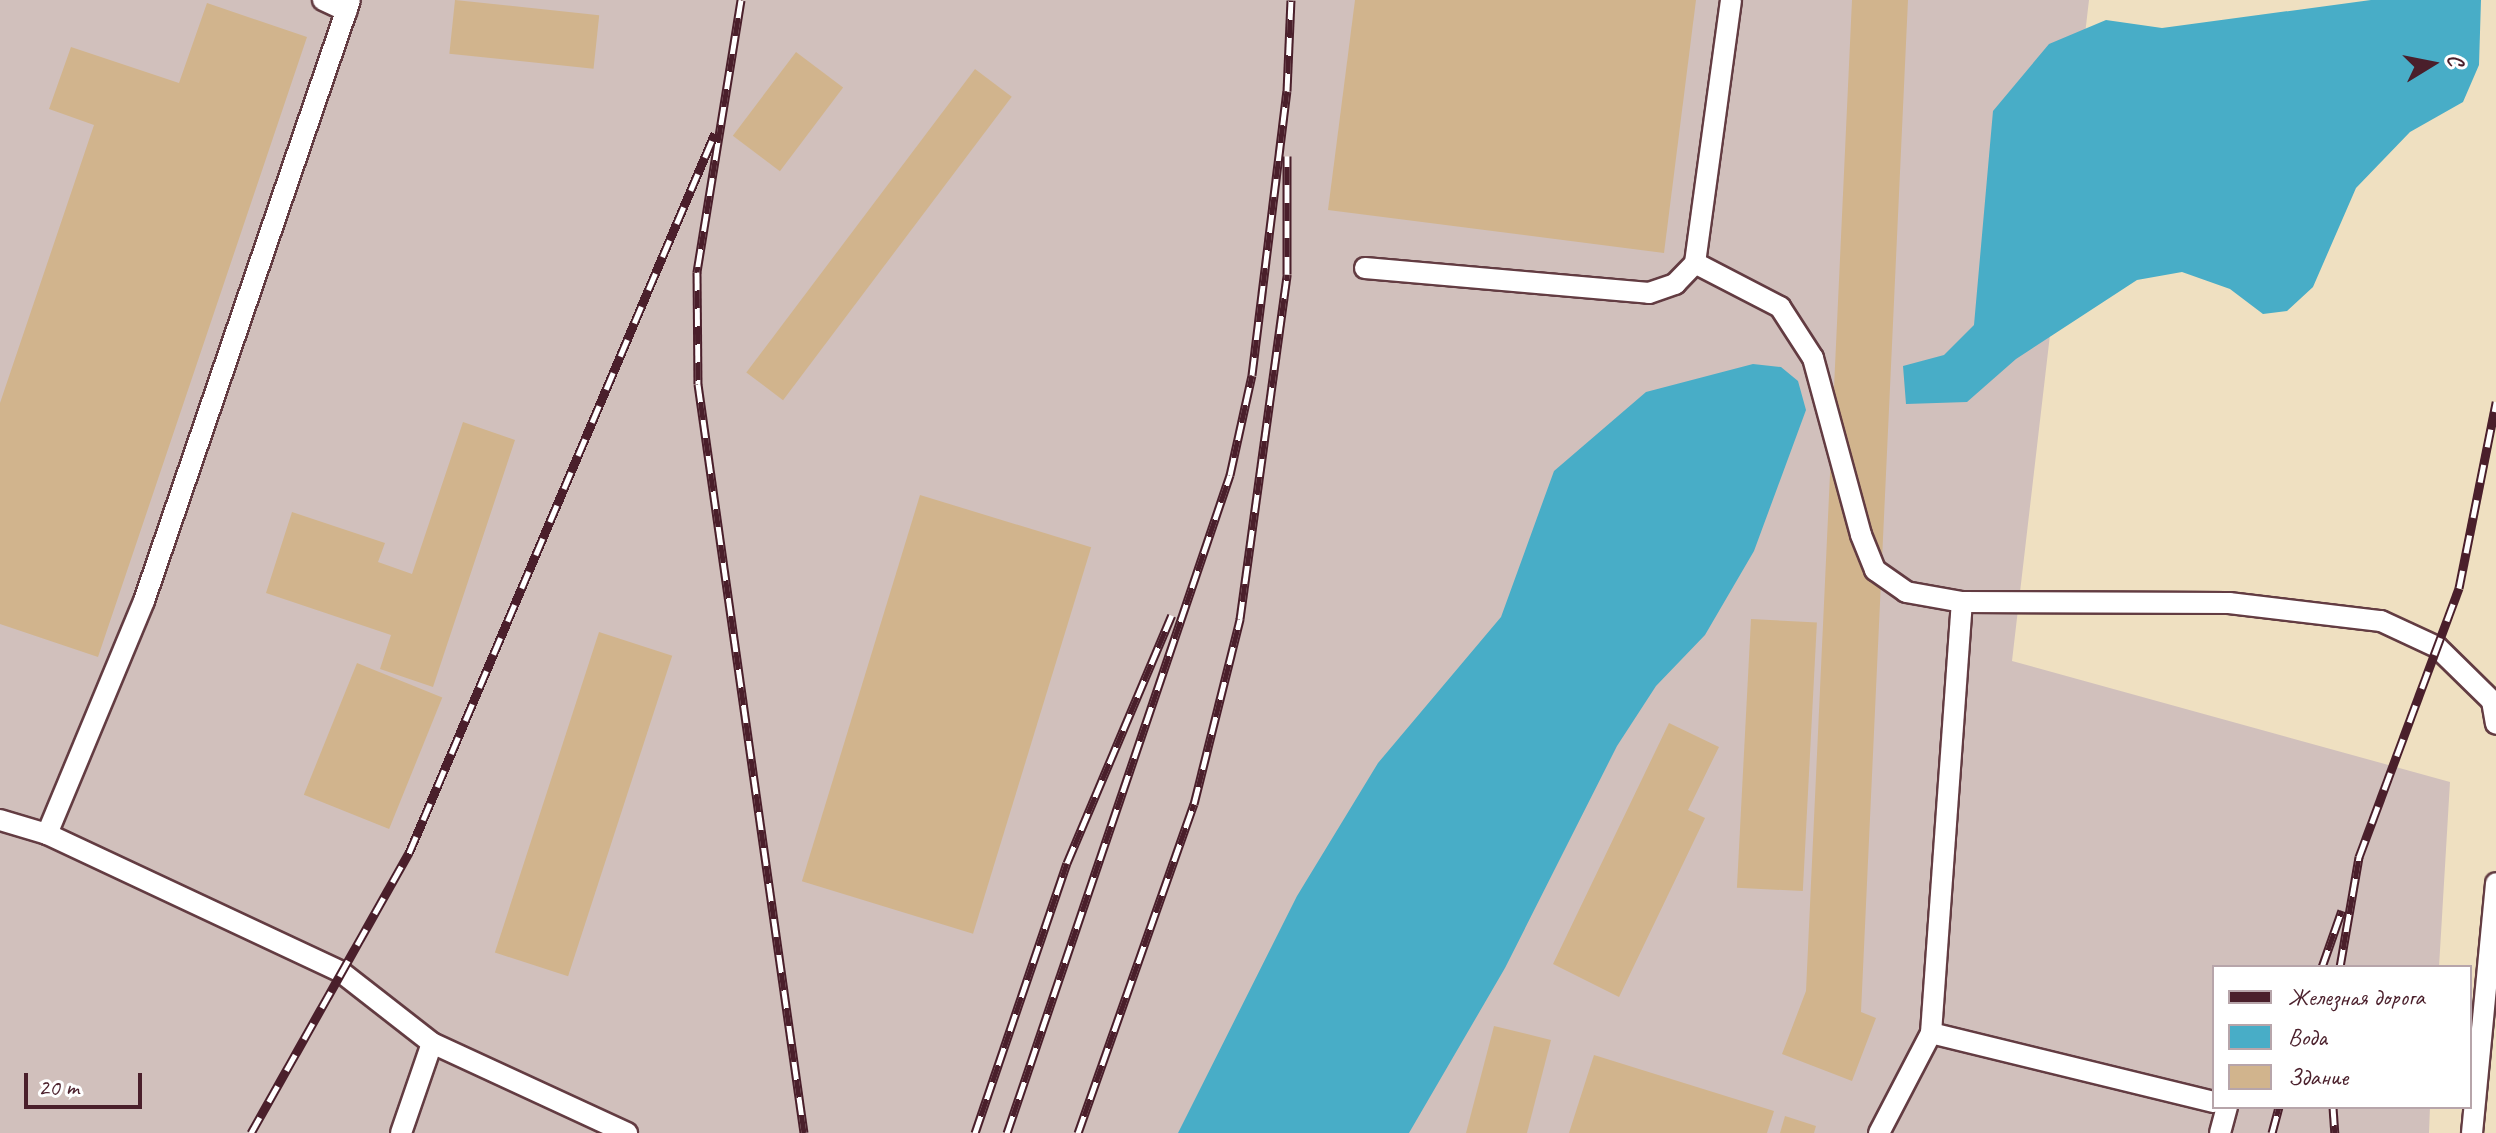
<!DOCTYPE html>
<meta charset="utf-8">
<style>
body{margin:0}
#map{position:relative;width:2496px;height:1133px;overflow:hidden;background:#efe0c1;font-family:Caveat,sans-serif}
div>[style]{position:absolute}
.industrial>*{inset:0;background:#d1c0bc}
.water>*{inset:0;background:#48adc7}
.building>*{inset:0;background:#d1b48d;transform-origin:0 0}
.roads{filter:drop-shadow(2px 0 #633c42) drop-shadow(-2px 0 #633c42) drop-shadow(0 2px #633c42) drop-shadow(0 -2px #633c42)}
.lane>*{height:20px;margin:-10px;padding:0 10px;transform-origin:10px;border-radius:10px;background:#fff}
.rail>*{height:9px;margin-top:-4.5px;transform-origin:0;background:repeating-linear-gradient(90deg,#fff 0 18px,#4a1f2b 0 36px);box-sizing:border-box;border-block:2px solid #4a1f2b}
span{translate:-50% -50%;white-space:nowrap;text-align:center;line-height:1.15;-webkit-text-stroke:8px #fff;paint-order:stroke}
.legend{position:absolute;left:2212px;top:965px;width:260px;height:144px;box-sizing:border-box;background:#fff;border:2px solid #b7a5aa;margin:0;padding:10px 14px;list-style:none;font-size:24px;color:#4a1f2b}
.legend li{display:flex;align-items:center;gap:16px;height:40px}
.legend b{width:40px;border:2px solid #b7a5aa}
.north{position:absolute;left:2392px;top:24px;width:80px;height:80px;-webkit-text-stroke:6px #fff;paint-order:stroke;rotate:80deg;font-size:22px;font-weight:700;line-height:32px;text-align:center;color:#4a1f2b}
.north::after{content:'';display:block;margin:auto;width:28px;height:36px;background:#4a1f2b;clip-path:polygon(50% 0,100% 100%,50% 72%,0 100%)}
.scale{position:absolute;left:24px;top:1073px;width:118px;height:36px;box-sizing:border-box;border:4px solid #4a1f2b;border-top:0;padding-left:10px;font-size:24px;line-height:28px;white-space:nowrap;color:#4a1f2b;-webkit-text-stroke:6px #fff;paint-order:stroke}
</style>
<div id="map">
<div class="industrial">
<div style="clip-path:polygon(0 0,2089px 0,2012px 661px,2450px 782px,2439px 967px,2214px 967px,2214px 1107px,2430px 1107px,2429px 1133px,0 1133px)"></div>
</div>
<div class="water">
<div style="clip-path:polygon(2371px 0,2481px 0,2479px 65px,2463px 102px,2410px 132px,2356px 188px,2313px 287px,2287px 311px,2263px 314px,2230px 289px,2182px 272px,2137px 280px,2016px 359px,1967px 402px,1906px 404px,1903px 366px,1944px 355px,1974px 325px,1993px 111px,2049px 44px,2106px 20px,2162px 28px)"></div>
<div style="clip-path:polygon(1753px 364px,1781px 367px,1798px 381px,1806px 410px,1754px 551px,1705px 635px,1656px 686px,1617px 746px,1505px 968px,1409px 1133px,1178px 1133px,1297px 896px,1378px 763px,1501px 617px,1554px 471px,1646px 392px)"></div>
</div>
<div class="building">
<div style="left:455px;top:0;width:145px;height:54px;rotate:6deg"></div>
<div style="clip-path:polygon(1355px 0,1696px 0,1664px 253px,1328px 210px)"></div>
<div style="clip-path:polygon(1852px 0,1908px 0,1861px 1012px,1876px 1018px,1852px 1081px,1782px 1054px,1806px 991px)"></div>
<div style="clip-path:polygon(207px 3px,307px 37px,98px 657px,0 624px,0 403px,94px 125px,49px 109px,71px 47px,179px 83px)"></div>
<div style="left:796px;top:52px;width:59px;height:105px;rotate:37deg"></div>
<div style="left:975px;top:69px;width:46px;height:380px;rotate:37deg"></div>
<div style="clip-path:polygon(463px 422px,515px 440px,433px 687px,380px 669px,391px 635px,266px 593px,292px 512px,385px 543px,378px 562px,412px 574px)"></div>
<div style="left:920px;top:495px;width:179px;height:404px;rotate:17deg"></div>
<div style="left:1751px;top:619px;width:66px;height:269px;rotate:3deg"></div>
<div style="left:599px;top:632px;width:77px;height:337px;rotate:18deg"></div>
<div style="left:357px;top:663px;width:92px;height:142px;rotate:22deg"></div>
<div style="clip-path:polygon(1669px 723px,1719px 747px,1688px 810px,1705px 818px,1619px 997px,1553px 964px)"></div>
<div style="clip-path:polygon(1494px 1026px,1551px 1040px,1527px 1133px,1466px 1133px)"></div>
<div style="clip-path:polygon(1594px 1055px,1774px 1111px,1767px 1133px,1569px 1133px)"></div>
<div style="clip-path:polygon(1785px 1116px,1816px 1126px,1814px 1133px,1780px 1133px)"></div>
</div>
<div class="roads">
<div class="lane">
<div style="left:323px;top:0;width:26px;rotate:25deg"></div>
<div style="left:1695px;top:263px;width:96px;rotate:27.4deg"></div>
<div style="left:1780px;top:307px;width:61px;rotate:57.1deg"></div>
<div style="left:1813px;top:358px;width:183px;rotate:74.8deg"></div>
<div style="left:1861px;top:535px;width:38px;rotate:68deg"></div>
<div style="left:1875px;top:570px;width:38px;rotate:35deg"></div>
<div style="left:1906px;top:592px;width:57px;rotate:10.1deg"></div>
<div style="left:1962px;top:602px;width:267px;rotate:0.2deg"></div>
<div style="left:2229px;top:603px;width:153px;rotate:6.8deg"></div>
<div style="left:2381px;top:621px;width:62px;rotate:24.9deg"></div>
<div style="left:2437px;top:647px;width:77px;rotate:44.5deg"></div>
<div style="left:2492px;top:701px;width:23px;rotate:80deg"></div>
<div style="left:1365px;top:268px;width:285px;rotate:5deg"></div>
<div style="left:1649px;top:293px;width:28px;rotate:-19deg"></div>
<div style="left:1675px;top:284px;width:29px;rotate:-46deg"></div>
<div style="left:1695px;top:263px;width:265px;rotate:-82.2deg"></div>
<div style="left:0;top:820px;width:49px;rotate:16.6deg"></div>
<div style="left:47px;top:834px;width:325px;rotate:25.1deg"></div>
<div style="left:341px;top:972px;width:115px;rotate:38deg"></div>
<div style="left:432px;top:1043px;width:215px;rotate:24.8deg"></div>
<div style="left:47px;top:834px;width:252px;rotate:-67.4deg"></div>
<div style="left:144px;top:601px;width:635px;rotate:-71.08deg"></div>
<div style="left:1931px;top:1033px;width:291px;rotate:13.7deg"></div>
<div style="left:401px;top:1133px;width:95px;rotate:-71deg"></div>
<div style="left:1879px;top:1133px;width:113px;rotate:-62.5deg"></div>
<div style="left:1931px;top:1033px;width:432px;rotate:-85.9deg"></div>
<div style="left:2220px;top:1133px;width:27px;rotate:-75deg"></div>
<div style="left:2472px;top:1133px;width:251px;rotate:-84.5deg"></div>
</div>
</div>
<div class="rail">
<div style="left:741px;top:0;width:276px;rotate:99.2deg"></div>
<div style="left:697px;top:272px;width:112px;rotate:89.5deg"></div>
<div style="left:698px;top:384px;width:756px;rotate:81.94deg"></div>
<div style="left:2322px;top:967px;width:60px;rotate:-70.7deg"></div>
<div style="left:2340px;top:967px;width:112px;rotate:-80.2deg"></div>
<div style="left:2359px;top:857px;width:287px;rotate:-69.6deg"></div>
<div style="left:2459px;top:588px;width:190px;rotate:-78.7deg"></div>
<div style="left:2333px;top:1107px;width:26px;rotate:86deg"></div>
<div style="left:251px;top:1133px;width:322px;rotate:-60.6deg"></div>
<div style="left:409px;top:853px;width:782px;rotate:-66.97deg"></div>
<div style="left:975px;top:1133px;width:285px;rotate:-71.2deg"></div>
<div style="left:1067px;top:863px;width:269px;rotate:-67.1deg"></div>
<div style="left:1007px;top:1133px;width:695px;rotate:-71.28deg"></div>
<div style="left:1230px;top:475px;width:102px;rotate:-77.6deg"></div>
<div style="left:1252px;top:375px;width:286px;rotate:-83deg"></div>
<div style="left:1287px;top:91px;width:91px;rotate:-87.5deg"></div>
<div style="left:1078px;top:1133px;width:349px;rotate:-70.6deg"></div>
<div style="left:1194px;top:804px;width:191px;rotate:-76deg"></div>
<div style="left:1240px;top:619px;width:348px;rotate:-82.2deg"></div>
<div style="left:1287px;top:274px;width:118px;rotate:-90deg"></div>
<div style="left:2272px;top:1133px;width:27px;rotate:-75deg"></div>
</div>
<ul class="legend">
<li><b style="height:10px;background:#4a1f2b"></b>Железная дорога</li>
<li><b style="height:22px;background:#48adc7"></b>Вода</li>
<li><b style="height:22px;background:#d1b48d"></b>Здание</li>
</ul>
<div class="north">С</div>
<div class="scale">20 m</div>
</div>
